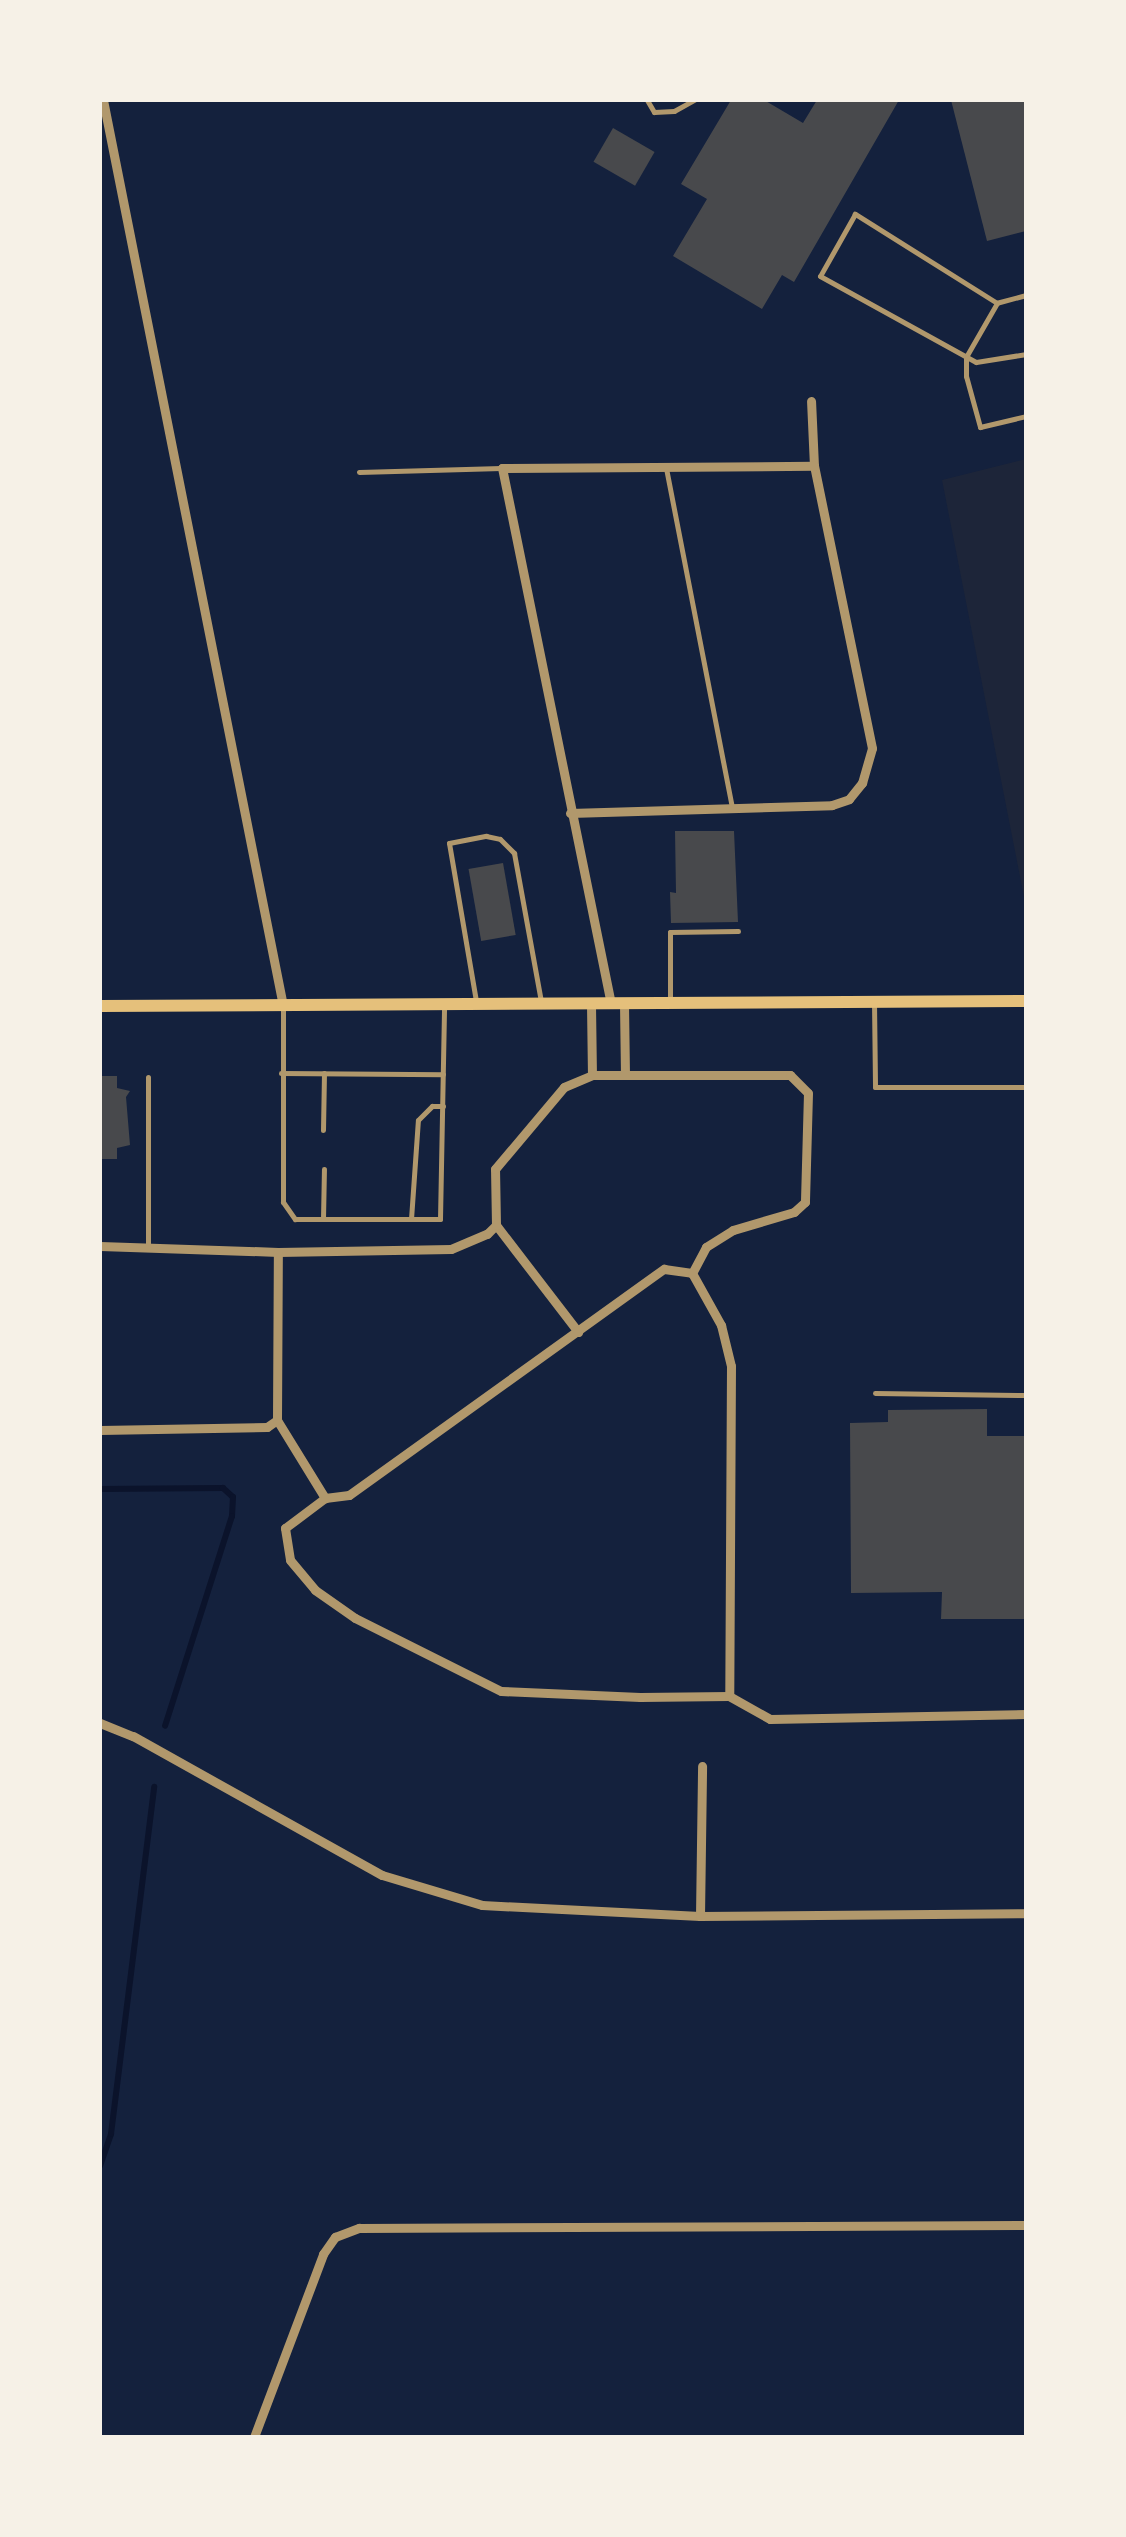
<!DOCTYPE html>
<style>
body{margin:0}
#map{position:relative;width:1126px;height:2537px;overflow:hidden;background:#14213d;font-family:Signika,sans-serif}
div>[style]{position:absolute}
.green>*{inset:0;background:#1d2539}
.stream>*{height:6px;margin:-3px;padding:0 3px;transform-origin:3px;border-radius:3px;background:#0b132b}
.building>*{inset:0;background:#48494c;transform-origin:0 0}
.service>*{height:5px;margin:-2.5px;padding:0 2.5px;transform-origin:2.5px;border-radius:2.5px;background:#b1986c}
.minor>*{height:9px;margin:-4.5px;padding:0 4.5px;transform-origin:4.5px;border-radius:4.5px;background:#b1986c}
.secondary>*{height:12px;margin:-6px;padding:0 6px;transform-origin:6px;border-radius:6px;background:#e5c07b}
span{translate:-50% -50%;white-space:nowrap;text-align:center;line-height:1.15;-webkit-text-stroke:10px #f6f1e7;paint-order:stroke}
.frame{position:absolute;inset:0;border:102px solid #f6f1e7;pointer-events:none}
</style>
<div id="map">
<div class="green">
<div style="clip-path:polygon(1026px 459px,1026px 907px,942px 480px)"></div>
</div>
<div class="stream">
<div style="left:100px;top:1489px;width:123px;rotate:-0.5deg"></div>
<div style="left:223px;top:1488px;width:13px;rotate:42deg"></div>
<div style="left:233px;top:1497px;width:19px;rotate:93deg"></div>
<div style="left:232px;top:1516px;width:220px;rotate:107.7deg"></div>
<div style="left:100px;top:2166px;width:34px;rotate:-71deg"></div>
<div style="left:111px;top:2134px;width:350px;rotate:-82.9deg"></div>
</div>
<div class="building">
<div style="clip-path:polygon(731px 100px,764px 100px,803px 123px,817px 100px,899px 100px,794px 282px,782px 275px,762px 309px,673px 256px,707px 199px,681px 184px)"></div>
<div style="clip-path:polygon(951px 100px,1026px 100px,1026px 231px,987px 241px)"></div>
<div style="left:613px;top:128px;width:48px;height:39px;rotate:30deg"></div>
<div style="clip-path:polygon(675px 831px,734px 831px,738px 922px,671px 923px,670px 892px,676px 893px)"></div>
<div style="left:503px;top:863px;width:73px;height:35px;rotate:80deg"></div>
<div style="clip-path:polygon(100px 1076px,117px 1076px,117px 1088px,130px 1091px,126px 1097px,130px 1145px,117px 1148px,117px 1159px,100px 1159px)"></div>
<div style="clip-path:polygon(987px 1409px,987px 1436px,1026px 1436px,1026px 1619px,941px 1619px,942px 1592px,851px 1593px,850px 1423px,888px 1422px,888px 1410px)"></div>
</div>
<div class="service">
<div style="left:647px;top:100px;width:14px;rotate:60deg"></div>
<div style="left:654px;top:112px;width:20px;rotate:-3deg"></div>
<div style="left:674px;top:111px;width:23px;rotate:-29deg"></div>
<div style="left:1026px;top:295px;width:30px;rotate:165deg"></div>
<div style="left:997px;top:303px;width:168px;rotate:-147.9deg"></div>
<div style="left:855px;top:214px;width:71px;rotate:119.4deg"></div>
<div style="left:820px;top:276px;width:178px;rotate:28.9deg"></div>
<div style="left:976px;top:362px;width:51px;rotate:-9.1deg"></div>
<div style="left:997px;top:303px;width:62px;rotate:119.9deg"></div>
<div style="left:966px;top:357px;width:19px;rotate:90deg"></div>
<div style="left:966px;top:376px;width:53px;rotate:74.6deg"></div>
<div style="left:980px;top:427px;width:47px;rotate:-13.4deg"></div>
<div style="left:666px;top:468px;width:346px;rotate:79deg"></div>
<div style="left:359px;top:472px;width:142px;rotate:-1.6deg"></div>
<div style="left:476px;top:1001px;width:160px;rotate:-99.7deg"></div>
<div style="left:449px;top:843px;width:38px;rotate:-11deg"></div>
<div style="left:486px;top:836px;width:14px;rotate:12deg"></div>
<div style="left:500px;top:839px;width:20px;rotate:45deg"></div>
<div style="left:514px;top:853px;width:151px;rotate:79.7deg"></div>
<div style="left:670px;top:1001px;width:69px;rotate:-90deg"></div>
<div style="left:670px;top:932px;width:68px;rotate:-0.8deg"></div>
<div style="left:874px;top:1002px;width:85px;rotate:89.3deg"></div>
<div style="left:875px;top:1087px;width:151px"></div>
<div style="left:283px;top:1008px;width:194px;rotate:90deg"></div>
<div style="left:283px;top:1202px;width:21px;rotate:55deg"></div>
<div style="left:295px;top:1219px;width:145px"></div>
<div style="left:440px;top:1219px;width:213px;rotate:-88.9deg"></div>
<div style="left:281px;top:1073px;width:162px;rotate:0.4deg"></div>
<div style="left:148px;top:1077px;width:171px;rotate:90deg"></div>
<div style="left:323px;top:1130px;width:57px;rotate:-89deg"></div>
<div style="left:323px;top:1219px;width:50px;rotate:-88.9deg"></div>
<div style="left:411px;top:1219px;width:99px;rotate:-86deg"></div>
<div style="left:418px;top:1120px;width:20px;rotate:-45deg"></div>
<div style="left:432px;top:1106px;width:11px"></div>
<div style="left:875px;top:1393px;width:151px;rotate:0.8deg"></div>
</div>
<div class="minor">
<div style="left:103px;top:100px;width:924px;rotate:78.76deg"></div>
<div style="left:570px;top:813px;width:262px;rotate:-1.7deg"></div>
<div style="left:832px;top:805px;width:18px;rotate:-19deg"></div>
<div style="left:849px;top:799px;width:21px;rotate:-51deg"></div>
<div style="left:862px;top:783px;width:36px;rotate:-74deg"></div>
<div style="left:872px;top:748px;width:288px;rotate:-101.6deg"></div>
<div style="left:814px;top:466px;width:65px;rotate:-92.6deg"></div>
<div style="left:611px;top:1004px;width:547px;rotate:-101.49deg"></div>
<div style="left:502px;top:468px;width:312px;rotate:-0.4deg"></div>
<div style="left:624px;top:1004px;width:71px;rotate:89.2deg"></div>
<div style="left:591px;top:1005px;width:70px;rotate:89.2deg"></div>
<div style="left:496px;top:1225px;width:135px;rotate:52.5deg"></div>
<div style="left:100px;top:1246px;width:178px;rotate:1.9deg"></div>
<div style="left:278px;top:1252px;width:173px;rotate:-1deg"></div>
<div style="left:451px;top:1249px;width:39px;rotate:-23deg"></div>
<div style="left:487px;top:1234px;width:13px;rotate:-45deg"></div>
<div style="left:496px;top:1225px;width:56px;rotate:-91deg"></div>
<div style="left:495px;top:1169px;width:107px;rotate:-49.9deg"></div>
<div style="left:564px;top:1087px;width:30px;rotate:-23deg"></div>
<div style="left:592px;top:1075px;width:198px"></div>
<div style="left:790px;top:1075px;width:25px;rotate:45deg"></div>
<div style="left:808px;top:1093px;width:109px;rotate:91.6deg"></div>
<div style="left:805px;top:1202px;width:15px;rotate:138deg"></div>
<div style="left:794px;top:1212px;width:64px;rotate:163.6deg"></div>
<div style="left:733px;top:1230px;width:32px;rotate:148deg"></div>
<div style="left:706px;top:1247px;width:30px;rotate:118deg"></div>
<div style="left:277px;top:1420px;width:92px;rotate:58.4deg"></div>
<div style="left:325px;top:1498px;width:50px;rotate:143.1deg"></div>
<div style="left:285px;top:1528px;width:32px;rotate:81deg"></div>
<div style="left:290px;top:1560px;width:39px;rotate:50deg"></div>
<div style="left:315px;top:1590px;width:49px;rotate:35deg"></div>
<div style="left:355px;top:1618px;width:163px;rotate:26.6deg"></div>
<div style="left:501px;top:1691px;width:139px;rotate:2.5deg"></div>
<div style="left:640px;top:1697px;width:89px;rotate:-0.6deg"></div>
<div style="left:729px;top:1696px;width:47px;rotate:29.3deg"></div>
<div style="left:770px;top:1719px;width:256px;rotate:-1.1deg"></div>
<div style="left:100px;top:1430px;width:167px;rotate:-1deg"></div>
<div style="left:267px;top:1427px;width:12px;rotate:-35deg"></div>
<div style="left:277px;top:1420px;width:168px;rotate:-89.7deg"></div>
<div style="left:325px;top:1498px;width:24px;rotate:-7deg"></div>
<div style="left:349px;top:1495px;width:388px;rotate:-35.7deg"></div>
<div style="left:664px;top:1269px;width:28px;rotate:8deg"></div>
<div style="left:692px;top:1273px;width:60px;rotate:60.9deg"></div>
<div style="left:721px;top:1325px;width:42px;rotate:76.3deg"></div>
<div style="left:731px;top:1366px;width:330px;rotate:90.3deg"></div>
<div style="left:100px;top:1723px;width:35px;rotate:22deg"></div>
<div style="left:133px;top:1736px;width:285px;rotate:29.2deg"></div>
<div style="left:382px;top:1875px;width:104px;rotate:16.7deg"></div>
<div style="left:482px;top:1905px;width:218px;rotate:2.9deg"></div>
<div style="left:700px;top:1916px;width:326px;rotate:-0.5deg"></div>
<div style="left:700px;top:1916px;width:150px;rotate:-89.2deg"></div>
<div style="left:254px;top:2437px;width:196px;rotate:-69.3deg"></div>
<div style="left:323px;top:2254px;width:21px;rotate:-55deg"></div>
<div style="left:335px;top:2237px;width:26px;rotate:-21deg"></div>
<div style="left:359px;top:2228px;width:667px;rotate:-0.26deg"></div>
</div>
<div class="secondary">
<div style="left:100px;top:1006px;width:926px;rotate:-0.31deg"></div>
</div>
<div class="frame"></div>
</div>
